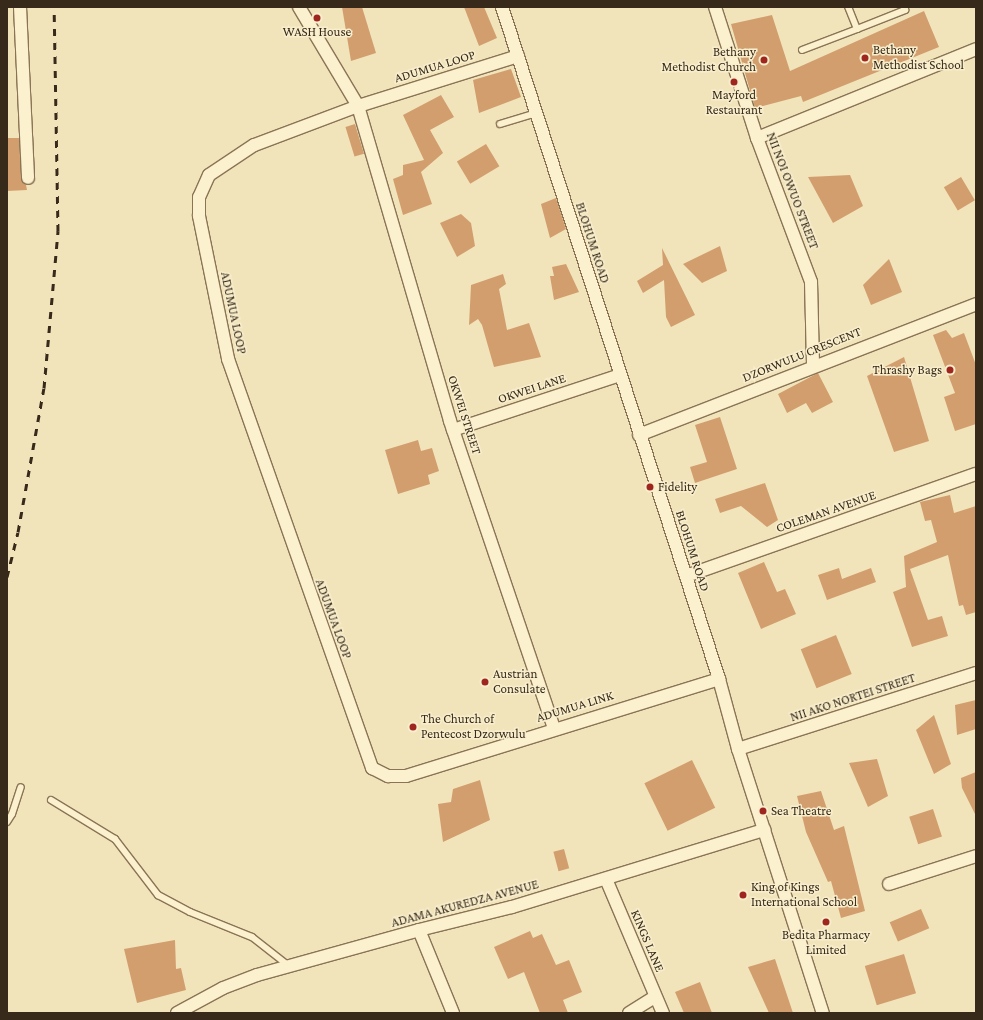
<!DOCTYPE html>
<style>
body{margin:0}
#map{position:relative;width:983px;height:1020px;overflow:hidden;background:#f1e4bb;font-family:"Crimson Pro",serif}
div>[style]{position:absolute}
.building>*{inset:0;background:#d39e6e;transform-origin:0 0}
.roads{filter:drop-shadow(1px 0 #8a7454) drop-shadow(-1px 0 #8a7454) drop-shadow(0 1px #8a7454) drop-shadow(0 -1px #8a7454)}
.lane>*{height:6px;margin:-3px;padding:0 3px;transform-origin:3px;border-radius:3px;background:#fcf1cf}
.street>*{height:12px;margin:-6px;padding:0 6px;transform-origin:6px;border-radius:6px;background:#fcf1cf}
.rail>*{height:3px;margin-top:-1.5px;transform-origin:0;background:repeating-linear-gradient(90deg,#382a1a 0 7px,transparent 0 14px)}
.dots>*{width:11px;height:11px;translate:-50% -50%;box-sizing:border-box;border:2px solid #f8eecc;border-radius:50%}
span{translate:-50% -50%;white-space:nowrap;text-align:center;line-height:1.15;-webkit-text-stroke:3px #f8eecc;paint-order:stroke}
.poi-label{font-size:13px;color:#382a1a}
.left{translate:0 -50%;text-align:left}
.right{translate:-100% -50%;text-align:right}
.street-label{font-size:13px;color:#382a1a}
.frame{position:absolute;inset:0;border:8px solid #382a1a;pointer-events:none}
</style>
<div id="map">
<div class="building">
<div style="clip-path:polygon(342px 7px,362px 7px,376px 53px,351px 61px)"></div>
<div style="clip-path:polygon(464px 7px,484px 7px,497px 38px,479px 46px)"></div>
<div style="clip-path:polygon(924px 11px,939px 47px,803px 102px,801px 96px,755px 108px,731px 24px,772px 15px,790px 71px)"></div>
<div style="clip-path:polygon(511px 69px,521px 97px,479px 113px,473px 80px)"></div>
<div style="clip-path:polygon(441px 95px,454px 117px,430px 130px,443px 153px,421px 172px,432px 204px,403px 215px,393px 179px,403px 175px,403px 165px,424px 160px,403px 115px)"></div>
<div style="left:355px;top:124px;width:31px;height:10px;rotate:73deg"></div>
<div style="clip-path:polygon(7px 138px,19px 138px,21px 178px,26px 185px,27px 190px,7px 191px)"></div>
<div style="left:486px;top:144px;width:26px;height:34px;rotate:59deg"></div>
<div style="clip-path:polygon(850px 175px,863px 206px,833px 223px,808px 177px)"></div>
<div style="left:961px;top:177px;width:27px;height:20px;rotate:59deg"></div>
<div style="clip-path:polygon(556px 198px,566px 229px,550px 238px,541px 204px)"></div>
<div style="clip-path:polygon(461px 214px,471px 223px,475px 246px,457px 257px,440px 223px)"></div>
<div style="clip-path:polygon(720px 246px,727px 271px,702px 283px,683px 264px)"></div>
<div style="clip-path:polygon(662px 248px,695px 315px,671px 327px,666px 317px,664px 280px,643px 293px,637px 281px,663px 265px)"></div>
<div style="clip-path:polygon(889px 259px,902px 292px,871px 305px,863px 285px)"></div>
<div style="clip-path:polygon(566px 264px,579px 292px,554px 300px,550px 276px,554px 276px,552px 267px)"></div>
<div style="clip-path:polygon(503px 274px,506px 284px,499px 289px,507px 330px,529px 323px,541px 357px,494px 367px,482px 325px,478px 319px,469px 325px,471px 285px)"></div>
<div style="clip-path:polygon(946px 330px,952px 338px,964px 333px,976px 365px,976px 424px,955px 431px,944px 397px,955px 393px,933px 335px)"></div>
<div style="clip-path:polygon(904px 357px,929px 441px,894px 452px,867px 376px)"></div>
<div style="clip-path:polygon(818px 373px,833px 402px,812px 413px,806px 403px,787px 413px,778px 394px)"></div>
<div style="clip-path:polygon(720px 417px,737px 469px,695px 483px,690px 467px,707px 462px,695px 425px)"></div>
<div style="clip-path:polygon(418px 440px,421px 451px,432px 448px,439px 471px,428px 475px,430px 484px,398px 494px,385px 450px)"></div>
<div style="clip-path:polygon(765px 483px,778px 520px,767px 527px,741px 506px,720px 513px,715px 499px)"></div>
<div style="clip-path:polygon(950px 495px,954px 513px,976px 506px,976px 612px,966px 615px,963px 605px,959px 606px,948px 555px,910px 569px,928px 620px,942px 616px,948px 636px,912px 647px,893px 592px,906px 587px,904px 556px,937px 542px,931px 520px,925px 521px,920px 502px)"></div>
<div style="clip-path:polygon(764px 562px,777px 592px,785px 589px,796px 614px,761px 629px,738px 573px)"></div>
<div style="clip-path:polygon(839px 568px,842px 579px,871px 568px,876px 582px,827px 600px,818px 575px)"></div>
<div style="left:836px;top:635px;width:42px;height:38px;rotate:68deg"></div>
<div style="clip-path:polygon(976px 700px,976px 729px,957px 735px,955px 705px)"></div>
<div style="clip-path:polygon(934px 715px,951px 764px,934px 774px,916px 730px)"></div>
<div style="clip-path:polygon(877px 759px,888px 796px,868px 807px,849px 763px)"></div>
<div style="left:692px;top:760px;width:53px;height:53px;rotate:64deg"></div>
<div style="clip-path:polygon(976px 772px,976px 816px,962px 788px,961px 778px)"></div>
<div style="clip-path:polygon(480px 780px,490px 820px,443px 842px,438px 804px,451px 802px,453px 789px)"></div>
<div style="clip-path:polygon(821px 791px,834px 830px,844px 826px,865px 911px,841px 918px,831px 881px,828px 882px,806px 832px,797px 796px)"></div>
<div style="left:933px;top:809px;width:29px;height:25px;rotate:72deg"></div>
<div style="left:564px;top:849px;width:20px;height:11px;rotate:75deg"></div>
<div style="left:921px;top:909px;width:21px;height:34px;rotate:67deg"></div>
<div style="clip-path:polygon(530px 931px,533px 938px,542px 934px,556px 965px,569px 960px,582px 992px,563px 1000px,568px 1013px,540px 1013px,524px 972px,508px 979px,494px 947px)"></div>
<div style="clip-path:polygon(175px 940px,176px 969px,181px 968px,186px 990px,137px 1003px,124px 949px)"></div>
<div style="left:904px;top:954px;width:41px;height:41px;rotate:73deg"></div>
<div style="clip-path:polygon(775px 959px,793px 1013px,769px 1013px,748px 967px)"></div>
<div style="clip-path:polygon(700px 982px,712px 1013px,684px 1013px,675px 992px)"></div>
</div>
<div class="roads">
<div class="lane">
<div style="left:857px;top:29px;width:52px;rotate:-21.6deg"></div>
<div style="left:905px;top:10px;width:3px;rotate:-108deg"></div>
<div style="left:802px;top:50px;width:59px;rotate:-20.9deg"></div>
<div style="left:857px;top:29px;width:24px;rotate:-112deg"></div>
<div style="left:500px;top:124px;width:38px;rotate:-17deg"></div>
<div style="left:51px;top:800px;width:75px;rotate:31.4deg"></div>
<div style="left:115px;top:839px;width:71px;rotate:52.5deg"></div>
<div style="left:158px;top:895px;width:36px;rotate:28deg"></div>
<div style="left:190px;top:912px;width:67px;rotate:22deg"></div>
<div style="left:252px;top:937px;width:47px;rotate:38.1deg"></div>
<div style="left:7px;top:822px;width:9px;rotate:-58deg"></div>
<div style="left:12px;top:814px;width:28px;rotate:-72deg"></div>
</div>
<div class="street">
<div style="left:20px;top:7px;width:171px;rotate:87.3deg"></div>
<div style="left:299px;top:7px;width:115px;rotate:59.2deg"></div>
<div style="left:358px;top:106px;width:328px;rotate:73.7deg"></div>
<div style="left:450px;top:421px;width:324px;rotate:71.3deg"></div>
<div style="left:502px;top:7px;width:706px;rotate:72.1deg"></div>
<div style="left:719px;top:679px;width:73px;rotate:74.8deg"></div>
<div style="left:738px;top:749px;width:277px;rotate:72.2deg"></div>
<div style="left:715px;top:7px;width:138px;rotate:72.2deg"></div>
<div style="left:757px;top:138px;width:154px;rotate:69.4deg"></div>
<div style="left:811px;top:282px;width:84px;rotate:88.6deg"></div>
<div style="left:518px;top:56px;width:168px;rotate:162.6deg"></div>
<div style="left:358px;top:106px;width:111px;rotate:159.4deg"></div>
<div style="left:254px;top:145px;width:54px;rotate:146.3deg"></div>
<div style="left:209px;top:175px;width:24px;rotate:114deg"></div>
<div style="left:199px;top:197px;width:19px;rotate:90deg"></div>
<div style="left:199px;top:216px;width:146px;rotate:78.5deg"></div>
<div style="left:228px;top:359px;width:434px;rotate:70.6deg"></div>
<div style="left:372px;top:768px;width:18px;rotate:27deg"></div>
<div style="left:388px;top:776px;width:18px"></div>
<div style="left:406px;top:776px;width:328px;rotate:-17.2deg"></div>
<div style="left:757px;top:138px;width:236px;rotate:-22.1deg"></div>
<div style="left:453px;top:430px;width:176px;rotate:-18.2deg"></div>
<div style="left:639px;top:435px;width:362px;rotate:-21.2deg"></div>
<div style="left:686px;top:576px;width:307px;rotate:-19.4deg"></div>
<div style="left:738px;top:749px;width:250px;rotate:-17.7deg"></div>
<div style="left:606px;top:879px;width:146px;rotate:67deg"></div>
<div style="left:889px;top:884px;width:91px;rotate:-17.8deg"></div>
<div style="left:419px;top:930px;width:90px;rotate:67.7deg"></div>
<div style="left:177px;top:1013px;width:52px;rotate:-28.5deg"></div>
<div style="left:223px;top:988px;width:36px;rotate:-21deg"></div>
<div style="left:257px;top:975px;width:168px;rotate:-15.5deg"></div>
<div style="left:419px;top:930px;width:96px;rotate:-13.9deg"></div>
<div style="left:512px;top:907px;width:264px;rotate:-17deg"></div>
<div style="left:629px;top:1013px;width:31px;rotate:-32deg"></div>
</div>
</div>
<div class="rail">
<div style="left:7px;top:577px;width:46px;rotate:-76.3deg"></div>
<div style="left:18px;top:532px;width:146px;rotate:-79.8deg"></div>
<div style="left:44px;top:388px;width:158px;rotate:-84.9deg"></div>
<div style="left:58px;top:231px;width:224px;rotate:-91deg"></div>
</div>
<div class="dots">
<div style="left:317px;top:18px;background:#9e261f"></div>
<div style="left:865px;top:58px;background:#9e261f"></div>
<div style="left:764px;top:60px;background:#9e261f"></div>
<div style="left:734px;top:82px;background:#9e261f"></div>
<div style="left:950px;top:370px;background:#9e261f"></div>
<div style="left:650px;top:487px;background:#9e261f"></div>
<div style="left:485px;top:682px;background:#9e261f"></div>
<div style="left:413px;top:727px;background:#9e261f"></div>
<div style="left:763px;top:811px;background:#9e261f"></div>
<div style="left:743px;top:895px;background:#9e261f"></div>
<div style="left:826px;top:922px;background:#9e261f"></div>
</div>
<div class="poi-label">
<span style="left:317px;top:32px">WASH House</span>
<span class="left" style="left:873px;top:58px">Bethany<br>Methodist School</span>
<span class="right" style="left:756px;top:60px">Bethany<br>Methodist Church</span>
<span style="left:734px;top:103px">Mayford<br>Restaurant</span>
<span class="right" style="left:942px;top:370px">Thrashy Bags</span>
<span class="left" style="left:658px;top:487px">Fidelity</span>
<span class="left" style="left:493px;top:682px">Austrian<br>Consulate</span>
<span class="left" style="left:421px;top:727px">The Church of<br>Pentecost Dzorwulu</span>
<span class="left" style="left:771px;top:811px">Sea Theatre</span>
<span class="left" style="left:751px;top:895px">King of Kings<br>International School</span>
<span style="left:826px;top:943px">Bedita Pharmacy<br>Limited</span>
</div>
<div class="street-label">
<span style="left:435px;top:67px;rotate:-17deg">ADUMUA LOOP</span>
<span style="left:792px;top:191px;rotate:69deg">NII NOI OWUO STREET</span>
<span style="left:592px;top:243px;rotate:72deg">BLOHUM ROAD</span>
<span style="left:233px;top:313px;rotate:78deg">ADUMUA LOOP</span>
<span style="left:802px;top:355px;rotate:-22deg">DZORWULU CRESCENT</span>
<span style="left:532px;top:389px;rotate:-18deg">OKWEI LANE</span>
<span style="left:464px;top:415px;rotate:72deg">OKWEI STREET</span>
<span style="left:826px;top:512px;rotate:-19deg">COLEMAN AVENUE</span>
<span style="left:692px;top:551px;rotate:72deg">BLOHUM ROAD</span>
<span style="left:333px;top:619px;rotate:70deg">ADUMUA LOOP</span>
<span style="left:853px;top:698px;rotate:-18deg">NII AKO NORTEI STREET</span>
<span style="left:575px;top:707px;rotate:-17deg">ADUMUA LINK</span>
<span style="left:465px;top:904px;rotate:-15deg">ADAMA AKUREDZA AVENUE</span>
<span style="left:647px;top:941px;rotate:67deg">KINGS LANE</span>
</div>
<div class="frame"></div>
</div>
